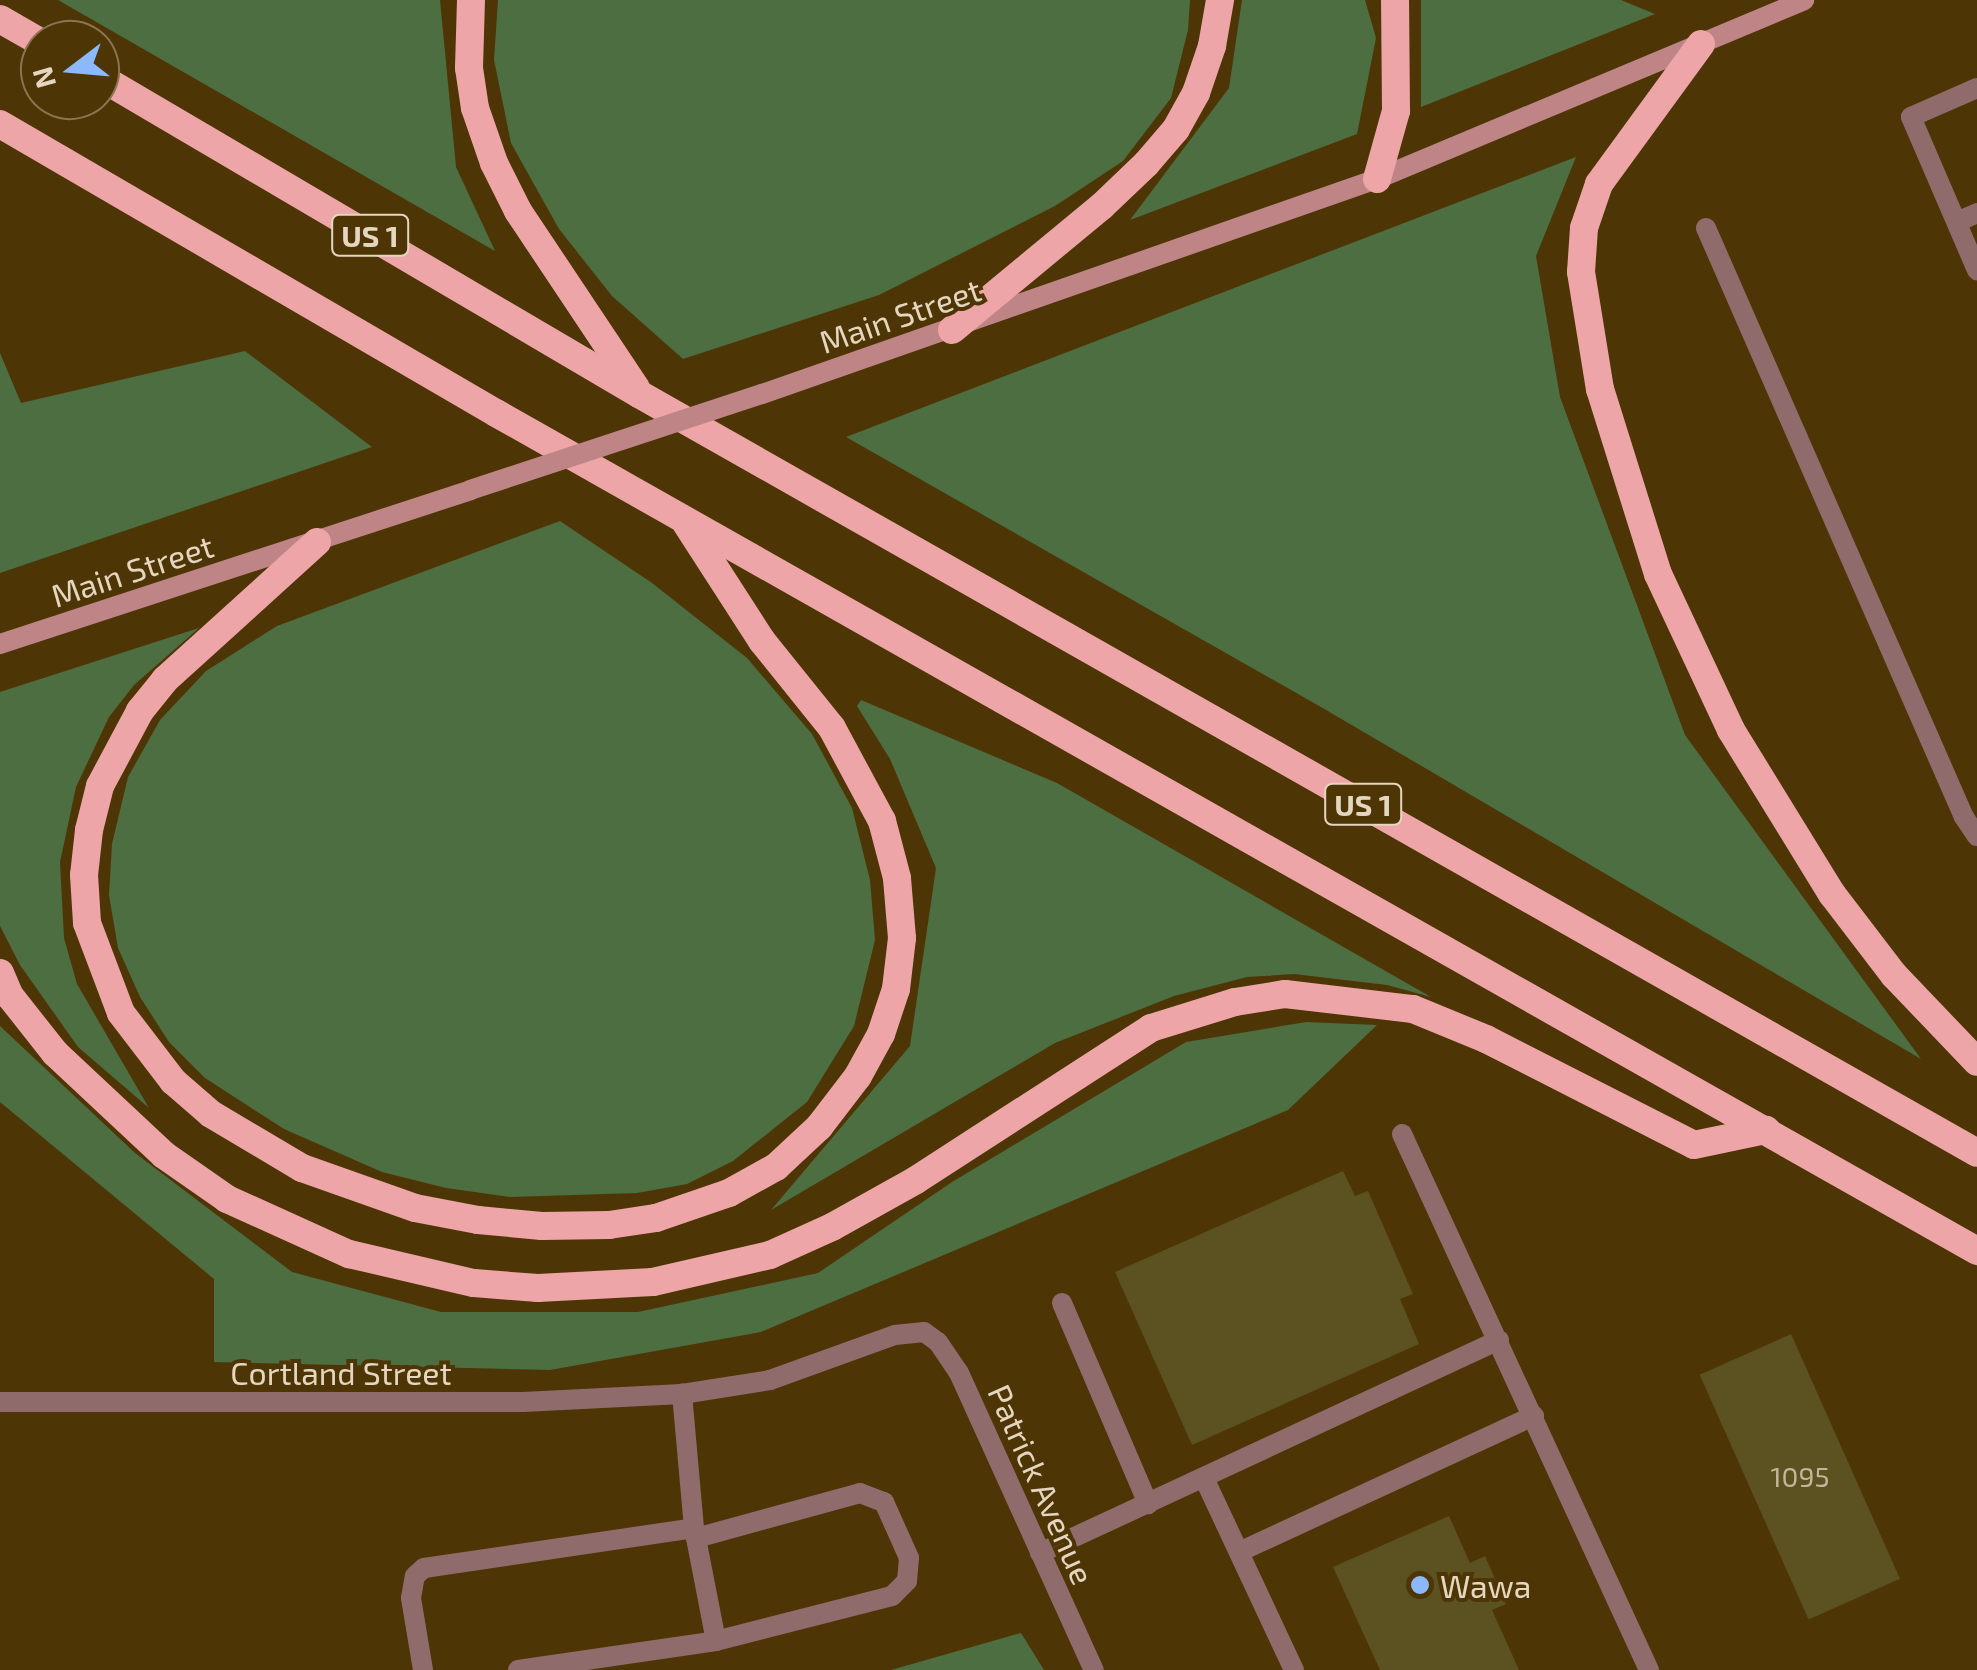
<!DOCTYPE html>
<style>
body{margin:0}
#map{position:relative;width:1977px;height:1670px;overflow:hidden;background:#4e3506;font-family:"Exo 2",sans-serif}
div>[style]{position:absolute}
.green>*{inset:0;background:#4d6e41}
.building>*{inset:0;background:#5b5121;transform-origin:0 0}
.service>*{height:20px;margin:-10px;padding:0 10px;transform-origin:10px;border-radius:10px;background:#906b6b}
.minor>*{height:20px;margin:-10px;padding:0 10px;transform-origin:10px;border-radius:10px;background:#906b6b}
.secondary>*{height:20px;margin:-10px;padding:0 10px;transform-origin:10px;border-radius:10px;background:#bf8586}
.trunk>*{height:28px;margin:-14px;padding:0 14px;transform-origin:14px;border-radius:14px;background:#eea5a7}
.secondary-bridge>*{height:20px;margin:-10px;padding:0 10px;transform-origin:10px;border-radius:10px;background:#bf8586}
.dots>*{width:28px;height:28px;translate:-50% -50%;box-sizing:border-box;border:5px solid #4e3506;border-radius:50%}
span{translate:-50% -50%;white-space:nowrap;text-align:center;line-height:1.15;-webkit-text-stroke:8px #4e3506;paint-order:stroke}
.number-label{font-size:28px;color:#c2b598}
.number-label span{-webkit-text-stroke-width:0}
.shield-label span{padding:2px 8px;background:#4e3506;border:2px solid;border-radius:8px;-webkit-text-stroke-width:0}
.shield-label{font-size:30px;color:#e5d6c0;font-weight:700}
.street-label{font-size:32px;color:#e5d6c0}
.poi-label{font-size:32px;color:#e5d6c0}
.left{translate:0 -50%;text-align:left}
.north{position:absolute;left:20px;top:20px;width:100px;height:100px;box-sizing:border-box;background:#4e3506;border:2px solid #8a7550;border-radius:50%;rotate:254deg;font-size:28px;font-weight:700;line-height:40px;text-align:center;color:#e5d6c0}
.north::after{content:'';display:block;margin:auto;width:35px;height:45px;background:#8cb9fc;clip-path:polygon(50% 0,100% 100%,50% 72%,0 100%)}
</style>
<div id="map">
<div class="green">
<div style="clip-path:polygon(58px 0,440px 0,456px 167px,495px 251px)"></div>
<div style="clip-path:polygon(498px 0,1190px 0,1188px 30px,1171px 98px,1123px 161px,1055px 206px,879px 295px,683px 359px,612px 296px,559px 229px,511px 143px,494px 60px)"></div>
<div style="clip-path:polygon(1242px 0,1365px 0,1376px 38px,1357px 134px,1130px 220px,1229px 88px)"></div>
<div style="clip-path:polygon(1421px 0,1621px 0,1655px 14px,1421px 107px)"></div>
<div style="clip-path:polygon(1576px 157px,1536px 256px,1560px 397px,1685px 735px,1921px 1059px,1321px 707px,846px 437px)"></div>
<div style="clip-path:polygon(245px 351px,372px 447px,0 573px,0 353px,21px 403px)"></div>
<div style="clip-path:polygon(560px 521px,652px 583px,747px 658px,812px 734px,852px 808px,870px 880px,875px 940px,854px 1026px,807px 1102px,733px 1161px,687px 1184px,637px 1193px,510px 1197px,446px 1188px,382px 1172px,284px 1129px,205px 1078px,169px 1042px,140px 997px,118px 948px,109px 895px,112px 844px,128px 777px,160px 720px,206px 671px,277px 626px)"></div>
<div style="clip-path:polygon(199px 628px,134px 685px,109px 717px,76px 787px,60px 862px,64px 938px,77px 984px,149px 1108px,78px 1047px,20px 965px,0 926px,0 692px)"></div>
<div style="clip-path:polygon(861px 700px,1057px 783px,1431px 997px,1387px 985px,1294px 974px,1247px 977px,1174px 996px,1055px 1043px,771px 1210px,910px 1046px,936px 868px,890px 759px,857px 706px)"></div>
<div style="clip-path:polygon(1306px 1022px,1377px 1025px,1288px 1110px,761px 1332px,550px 1370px,214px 1362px,214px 1279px,0 1102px,0 1026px,135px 1153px,292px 1272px,441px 1312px,638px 1312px,818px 1273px,952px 1182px,1186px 1042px)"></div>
<div style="clip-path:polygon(1021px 1633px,1044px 1670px,891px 1670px)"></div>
</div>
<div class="building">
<div style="clip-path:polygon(1343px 1171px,1355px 1196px,1368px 1191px,1413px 1294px,1400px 1299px,1419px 1344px,1192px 1445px,1115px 1272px)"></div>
<div style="left:1791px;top:1334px;width:268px;height:100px;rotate:66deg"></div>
<div style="clip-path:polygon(1449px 1516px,1470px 1563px,1485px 1556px,1506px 1604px,1492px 1610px,1519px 1670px,1380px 1670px,1333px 1567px)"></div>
</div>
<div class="service">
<div style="left:1977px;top:88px;width:72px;rotate:156.3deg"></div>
<div style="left:1911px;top:117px;width:167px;rotate:66.7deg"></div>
<div style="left:1957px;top:222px;width:22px;rotate:-24deg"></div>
<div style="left:1706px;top:228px;width:643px;rotate:66.35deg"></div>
<div style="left:1964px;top:817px;width:23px;rotate:56deg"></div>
<div style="left:1402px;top:1134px;width:590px;rotate:65.26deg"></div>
<div style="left:1062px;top:1303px;width:219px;rotate:66.8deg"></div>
<div style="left:0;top:1402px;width:523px"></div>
<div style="left:523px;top:1402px;width:159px;rotate:-2.9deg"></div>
<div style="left:1204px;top:1478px;width:212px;rotate:64.9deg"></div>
<div style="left:696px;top:1538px;width:170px;rotate:-15.3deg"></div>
<div style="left:860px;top:1493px;width:26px;rotate:21deg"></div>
<div style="left:884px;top:1502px;width:61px;rotate:65.9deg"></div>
<div style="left:909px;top:1558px;width:23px;rotate:95deg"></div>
<div style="left:907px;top:1581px;width:21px;rotate:135deg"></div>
<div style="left:892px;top:1596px;width:182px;rotate:165.7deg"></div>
<div style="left:1239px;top:1552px;width:325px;rotate:-24.8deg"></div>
<div style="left:1040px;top:1553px;width:506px;rotate:-24.89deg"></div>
<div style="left:423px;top:1670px;width:73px;rotate:-99.5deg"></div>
<div style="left:411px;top:1598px;width:22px;rotate:-80deg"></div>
<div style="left:415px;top:1576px;width:12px;rotate:-42deg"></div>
<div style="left:424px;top:1568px;width:273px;rotate:-8.4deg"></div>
<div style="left:518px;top:1670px;width:200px;rotate:-8.3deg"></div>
<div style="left:716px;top:1641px;width:115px;rotate:-101deg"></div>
<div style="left:694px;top:1528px;width:135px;rotate:-95.1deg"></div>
<div style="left:682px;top:1394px;width:89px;rotate:-9deg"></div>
<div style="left:770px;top:1380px;width:133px;rotate:-19.8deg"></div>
<div style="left:895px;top:1335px;width:29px;rotate:-6deg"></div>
</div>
<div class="minor">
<div style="left:924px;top:1332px;width:17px;rotate:36deg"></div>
<div style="left:938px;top:1342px;width:37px;rotate:56deg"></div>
<div style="left:959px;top:1373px;width:326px;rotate:65.6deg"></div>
</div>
<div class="secondary">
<div style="left:762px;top:394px;width:651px;rotate:-19.27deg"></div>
<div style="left:1377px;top:179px;width:463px;rotate:-22.7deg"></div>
<div style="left:0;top:644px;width:495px;rotate:-18.1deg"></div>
</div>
<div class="trunk">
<div style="left:471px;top:0;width:68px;rotate:91.7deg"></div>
<div style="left:469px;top:68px;width:40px;rotate:81.5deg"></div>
<div style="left:475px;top:108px;width:58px;rotate:70.9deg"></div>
<div style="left:494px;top:163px;width:54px;rotate:63.4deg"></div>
<div style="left:518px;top:211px;width:213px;rotate:56.3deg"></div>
<div style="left:0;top:19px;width:46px;rotate:29.9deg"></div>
<div style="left:1701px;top:44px;width:173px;rotate:126.1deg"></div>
<div style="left:1599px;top:184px;width:46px;rotate:108.8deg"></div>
<div style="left:1584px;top:228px;width:44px;rotate:93.9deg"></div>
<div style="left:1581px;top:272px;width:119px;rotate:80.8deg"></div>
<div style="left:1600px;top:389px;width:194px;rotate:72.6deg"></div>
<div style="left:1658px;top:574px;width:172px;rotate:64.9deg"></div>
<div style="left:1731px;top:730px;width:193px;rotate:58.4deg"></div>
<div style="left:1832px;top:894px;width:102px;rotate:52.6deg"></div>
<div style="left:1894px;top:975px;width:120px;rotate:46.3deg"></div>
<div style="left:100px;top:77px;width:625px;rotate:30.46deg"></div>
<div style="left:639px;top:394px;width:1538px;rotate:29.56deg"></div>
<div style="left:0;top:124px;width:574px;rotate:30.23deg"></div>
<div style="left:496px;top:413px;width:1702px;rotate:29.5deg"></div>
<div style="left:1377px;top:179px;width:71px;rotate:-74.4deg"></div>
<div style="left:1396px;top:111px;width:111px;rotate:-90.5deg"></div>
<div style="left:952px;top:330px;width:195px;rotate:-39.6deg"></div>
<div style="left:1102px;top:206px;width:61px;rotate:-43.7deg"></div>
<div style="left:1146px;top:164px;width:46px;rotate:-49.4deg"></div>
<div style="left:1176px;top:129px;width:41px;rotate:-60.9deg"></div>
<div style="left:1196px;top:93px;width:50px;rotate:-71.2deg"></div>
<div style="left:1212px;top:46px;width:47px;rotate:-80.1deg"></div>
<div style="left:317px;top:542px;width:205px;rotate:137.8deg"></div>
<div style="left:165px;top:680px;width:40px;rotate:129deg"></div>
<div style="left:140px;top:711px;width:85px;rotate:118.1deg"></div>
<div style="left:100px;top:786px;width:45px;rotate:104deg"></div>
<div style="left:89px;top:830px;width:45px;rotate:96.3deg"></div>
<div style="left:84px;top:875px;width:48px;rotate:86.4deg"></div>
<div style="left:87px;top:923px;width:96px;rotate:69.3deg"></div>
<div style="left:121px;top:1013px;width:86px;rotate:52.6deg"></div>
<div style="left:173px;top:1081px;width:50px;rotate:41deg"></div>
<div style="left:211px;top:1114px;width:106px;rotate:30.7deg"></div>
<div style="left:302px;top:1168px;width:120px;rotate:19.5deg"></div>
<div style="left:415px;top:1208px;width:64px;rotate:10.8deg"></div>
<div style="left:478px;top:1220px;width:64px;rotate:5.4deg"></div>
<div style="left:542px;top:1226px;width:67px;rotate:-0.9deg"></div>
<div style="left:609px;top:1225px;width:48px;rotate:-8.5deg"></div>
<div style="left:656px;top:1218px;width:77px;rotate:-18.9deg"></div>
<div style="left:729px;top:1193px;width:54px;rotate:-29deg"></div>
<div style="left:776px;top:1167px;width:59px;rotate:-42.9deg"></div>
<div style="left:819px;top:1127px;width:64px;rotate:-52.6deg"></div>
<div style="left:858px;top:1076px;width:48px;rotate:-61.3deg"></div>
<div style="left:881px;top:1034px;width:47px;rotate:-71.6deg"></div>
<div style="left:896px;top:989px;width:51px;rotate:-83.3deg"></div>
<div style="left:902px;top:938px;width:60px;rotate:-94.8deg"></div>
<div style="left:897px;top:878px;width:59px;rotate:-104.7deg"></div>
<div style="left:882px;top:821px;width:106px;rotate:-118.3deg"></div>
<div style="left:832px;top:728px;width:112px;rotate:-128.8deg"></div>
<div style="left:762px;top:641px;width:140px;rotate:-122.8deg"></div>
<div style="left:0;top:973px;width:25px;rotate:67deg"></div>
<div style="left:10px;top:996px;width:73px;rotate:51.7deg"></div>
<div style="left:55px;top:1053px;width:149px;rotate:43.1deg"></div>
<div style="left:164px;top:1155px;width:77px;rotate:34.9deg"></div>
<div style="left:227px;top:1199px;width:134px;rotate:24.3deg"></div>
<div style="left:349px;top:1254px;width:128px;rotate:13.1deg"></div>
<div style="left:474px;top:1283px;width:64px;rotate:4.5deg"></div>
<div style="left:538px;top:1288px;width:115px;rotate:-3deg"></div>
<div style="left:653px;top:1282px;width:120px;rotate:-13deg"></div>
<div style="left:770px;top:1255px;width:68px;rotate:-24.3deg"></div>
<div style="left:832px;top:1227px;width:96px;rotate:-29.2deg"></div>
<div style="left:916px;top:1180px;width:280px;rotate:-32.9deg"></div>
<div style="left:1151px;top:1028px;width:88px;rotate:-17.2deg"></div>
<div style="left:1235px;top:1002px;width:51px;rotate:-9.1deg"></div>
<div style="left:1285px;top:994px;width:129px;rotate:6.7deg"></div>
<div style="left:1413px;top:1009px;width:79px;rotate:22.3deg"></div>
<div style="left:1486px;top:1039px;width:233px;rotate:27deg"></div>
<div style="left:1694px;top:1145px;width:74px;rotate:-11.8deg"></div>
</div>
<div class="secondary-bridge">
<div style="left:470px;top:490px;width:307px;rotate:-18.2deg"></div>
</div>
<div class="dots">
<div style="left:1420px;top:1585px;background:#8cb9fc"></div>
</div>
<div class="number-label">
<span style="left:1800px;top:1476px">1095</span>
</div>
<div class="shield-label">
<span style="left:370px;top:235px">US 1</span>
<span style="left:1363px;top:804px">US 1</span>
</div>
<div class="street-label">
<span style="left:900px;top:315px;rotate:-19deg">Main Street</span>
<span style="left:132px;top:570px;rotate:-18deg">Main Street</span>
<span style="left:341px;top:1372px">Cortland Street</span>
<span style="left:1042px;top:1484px;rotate:66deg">Patrick Avenue</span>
</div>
<div class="poi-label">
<span class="left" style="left:1440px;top:1585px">Wawa</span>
</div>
<div class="north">N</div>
</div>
